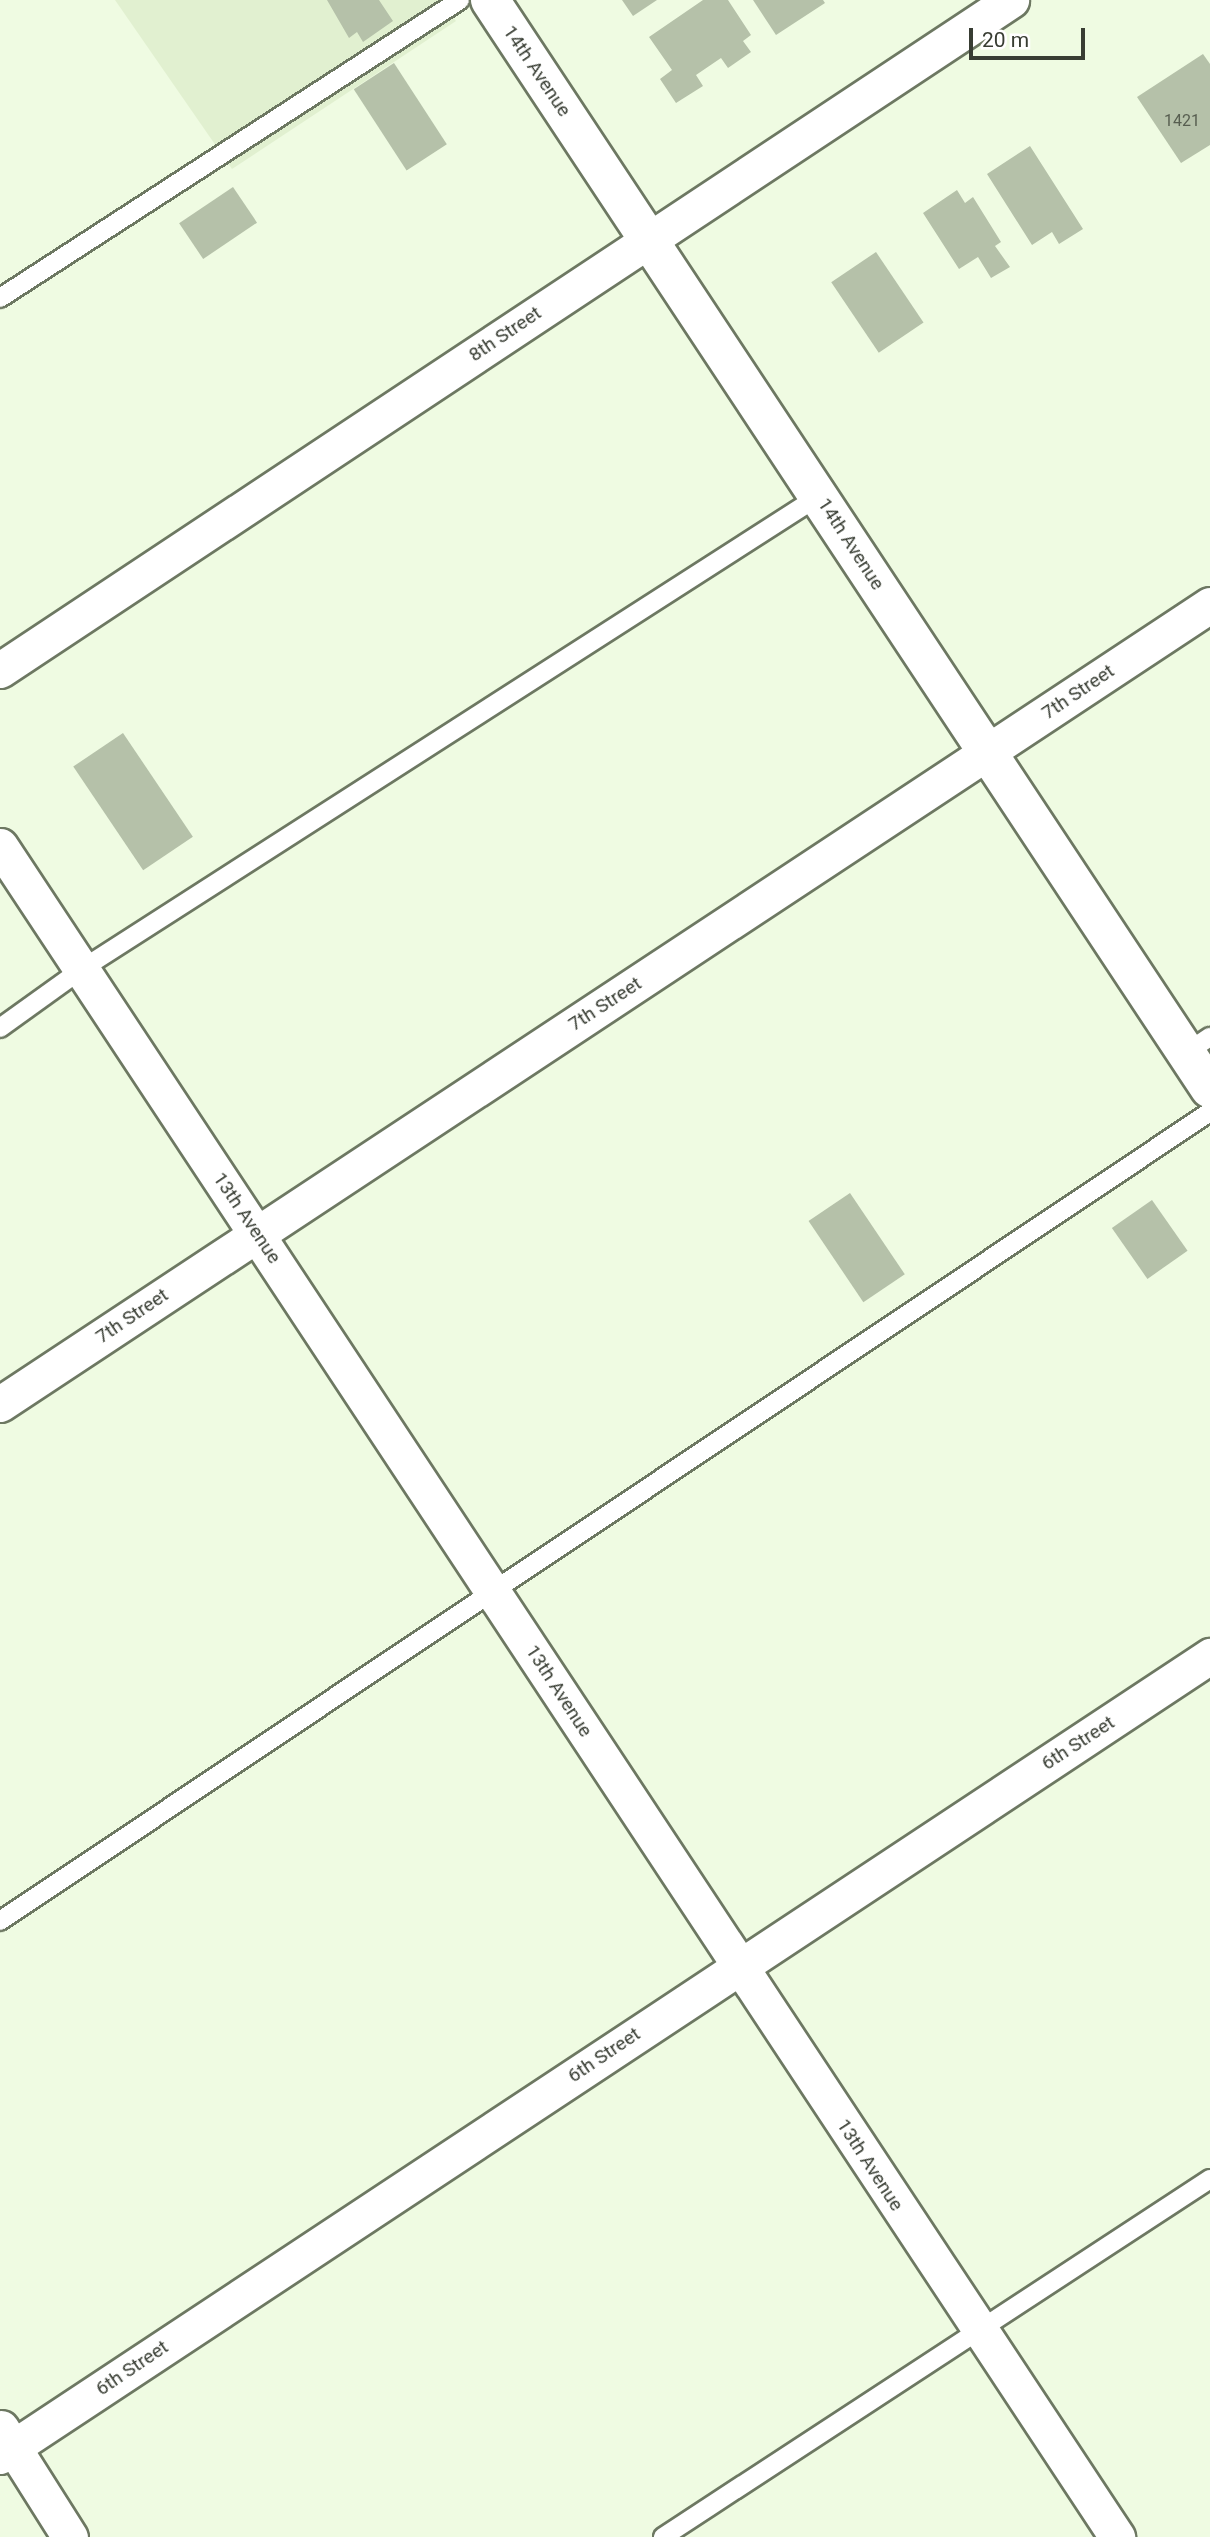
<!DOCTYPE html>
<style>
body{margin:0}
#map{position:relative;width:1210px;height:2537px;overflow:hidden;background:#effbe2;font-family:Roboto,sans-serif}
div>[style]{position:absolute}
.built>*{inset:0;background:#e1f0d0}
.building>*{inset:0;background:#b5c1a9;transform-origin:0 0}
.roads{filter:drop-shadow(2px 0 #6d7862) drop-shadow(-2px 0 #6d7862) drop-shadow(0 2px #6d7862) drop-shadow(0 -2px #6d7862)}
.lane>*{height:18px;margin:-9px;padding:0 9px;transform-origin:9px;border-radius:9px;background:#fff}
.street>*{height:35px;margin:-17.5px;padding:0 17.5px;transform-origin:17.5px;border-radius:17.5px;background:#fff}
.secondary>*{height:38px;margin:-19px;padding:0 19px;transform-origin:19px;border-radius:19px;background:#fff}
span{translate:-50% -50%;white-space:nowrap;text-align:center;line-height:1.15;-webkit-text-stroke:5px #fff;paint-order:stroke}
.number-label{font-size:16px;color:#575e50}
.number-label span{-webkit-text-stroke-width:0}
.street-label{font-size:19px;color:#383d33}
.scale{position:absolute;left:969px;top:28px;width:116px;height:32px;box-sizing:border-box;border:4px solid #383d33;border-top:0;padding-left:9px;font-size:21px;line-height:24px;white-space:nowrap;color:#383d33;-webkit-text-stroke:5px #fff;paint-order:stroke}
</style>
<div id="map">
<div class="built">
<div style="clip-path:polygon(115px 0,439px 0,456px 21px,232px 169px)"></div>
</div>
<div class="building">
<div style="clip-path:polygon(327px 0,379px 0,393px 21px,363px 42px,357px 32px,349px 38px)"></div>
<div style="clip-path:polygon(622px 0,657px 0,633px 16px)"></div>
<div style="clip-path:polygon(703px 0,728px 0,751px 35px,743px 41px,751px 52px,728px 68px,721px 58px,696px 75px,703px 86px,676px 103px,660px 79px,672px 70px,649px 37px)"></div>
<div style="clip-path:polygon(753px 0,823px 0,825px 3px,776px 35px)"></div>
<div style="clip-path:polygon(1203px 54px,1210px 64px,1210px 145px,1181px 163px,1137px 97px)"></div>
<div style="left:394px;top:63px;width:97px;height:48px;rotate:57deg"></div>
<div style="clip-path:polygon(1030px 146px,1083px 229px,1059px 244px,1052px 232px,1032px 245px,987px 174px)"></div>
<div style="left:233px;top:187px;width:43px;height:65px;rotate:56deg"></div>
<div style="clip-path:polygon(957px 190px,965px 203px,973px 197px,1001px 242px,995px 246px,1010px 267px,991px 278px,978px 257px,959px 269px,923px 213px)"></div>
<div style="left:876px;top:252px;width:85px;height:54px;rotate:56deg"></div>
<div style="left:123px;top:733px;width:125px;height:60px;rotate:56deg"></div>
<div style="left:850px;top:1193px;width:98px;height:50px;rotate:56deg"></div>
<div style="left:1152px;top:1200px;width:62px;height:49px;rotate:55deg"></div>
</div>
<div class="roads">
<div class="lane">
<div style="left:0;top:298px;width:548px;rotate:-32.94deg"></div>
<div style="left:0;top:1028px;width:101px;rotate:-35.7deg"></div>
<div style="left:82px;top:969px;width:876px;rotate:-32.69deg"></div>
<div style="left:1186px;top:1053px;width:29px;rotate:-34deg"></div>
<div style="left:0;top:1921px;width:1456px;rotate:-33.77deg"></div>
<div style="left:663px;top:2537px;width:654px;rotate:-33.2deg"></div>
</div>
<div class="street">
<div style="left:0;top:670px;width:1213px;rotate:-33.53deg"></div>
<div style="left:0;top:846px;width:2027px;rotate:56.55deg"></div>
<div style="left:0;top:1404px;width:1450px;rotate:-33.44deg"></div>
<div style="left:1px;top:2428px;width:129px;rotate:57.7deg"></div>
<div style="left:0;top:2456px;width:1451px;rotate:-33.47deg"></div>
</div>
<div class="secondary">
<div style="left:490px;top:0;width:1305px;rotate:56.53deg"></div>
</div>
</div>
<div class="number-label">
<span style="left:1182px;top:121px">1421</span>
</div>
<div class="street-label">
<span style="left:537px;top:71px;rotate:56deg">14th Avenue</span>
<span style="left:505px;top:334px;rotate:-34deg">8th Street</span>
<span style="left:851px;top:544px;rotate:57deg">14th Avenue</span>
<span style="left:1078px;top:692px;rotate:-34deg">7th Street</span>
<span style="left:605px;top:1004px;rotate:-33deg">7th Street</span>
<span style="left:247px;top:1218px;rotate:56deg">13th Avenue</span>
<span style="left:132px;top:1316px;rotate:-34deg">7th Street</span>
<span style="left:559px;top:1691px;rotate:57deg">13th Avenue</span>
<span style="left:1078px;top:1743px;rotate:-33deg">6th Street</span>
<span style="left:604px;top:2055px;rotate:-34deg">6th Street</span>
<span style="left:870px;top:2165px;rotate:57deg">13th Avenue</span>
<span style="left:132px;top:2368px;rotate:-34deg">6th Street</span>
</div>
<div class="scale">20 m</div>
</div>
